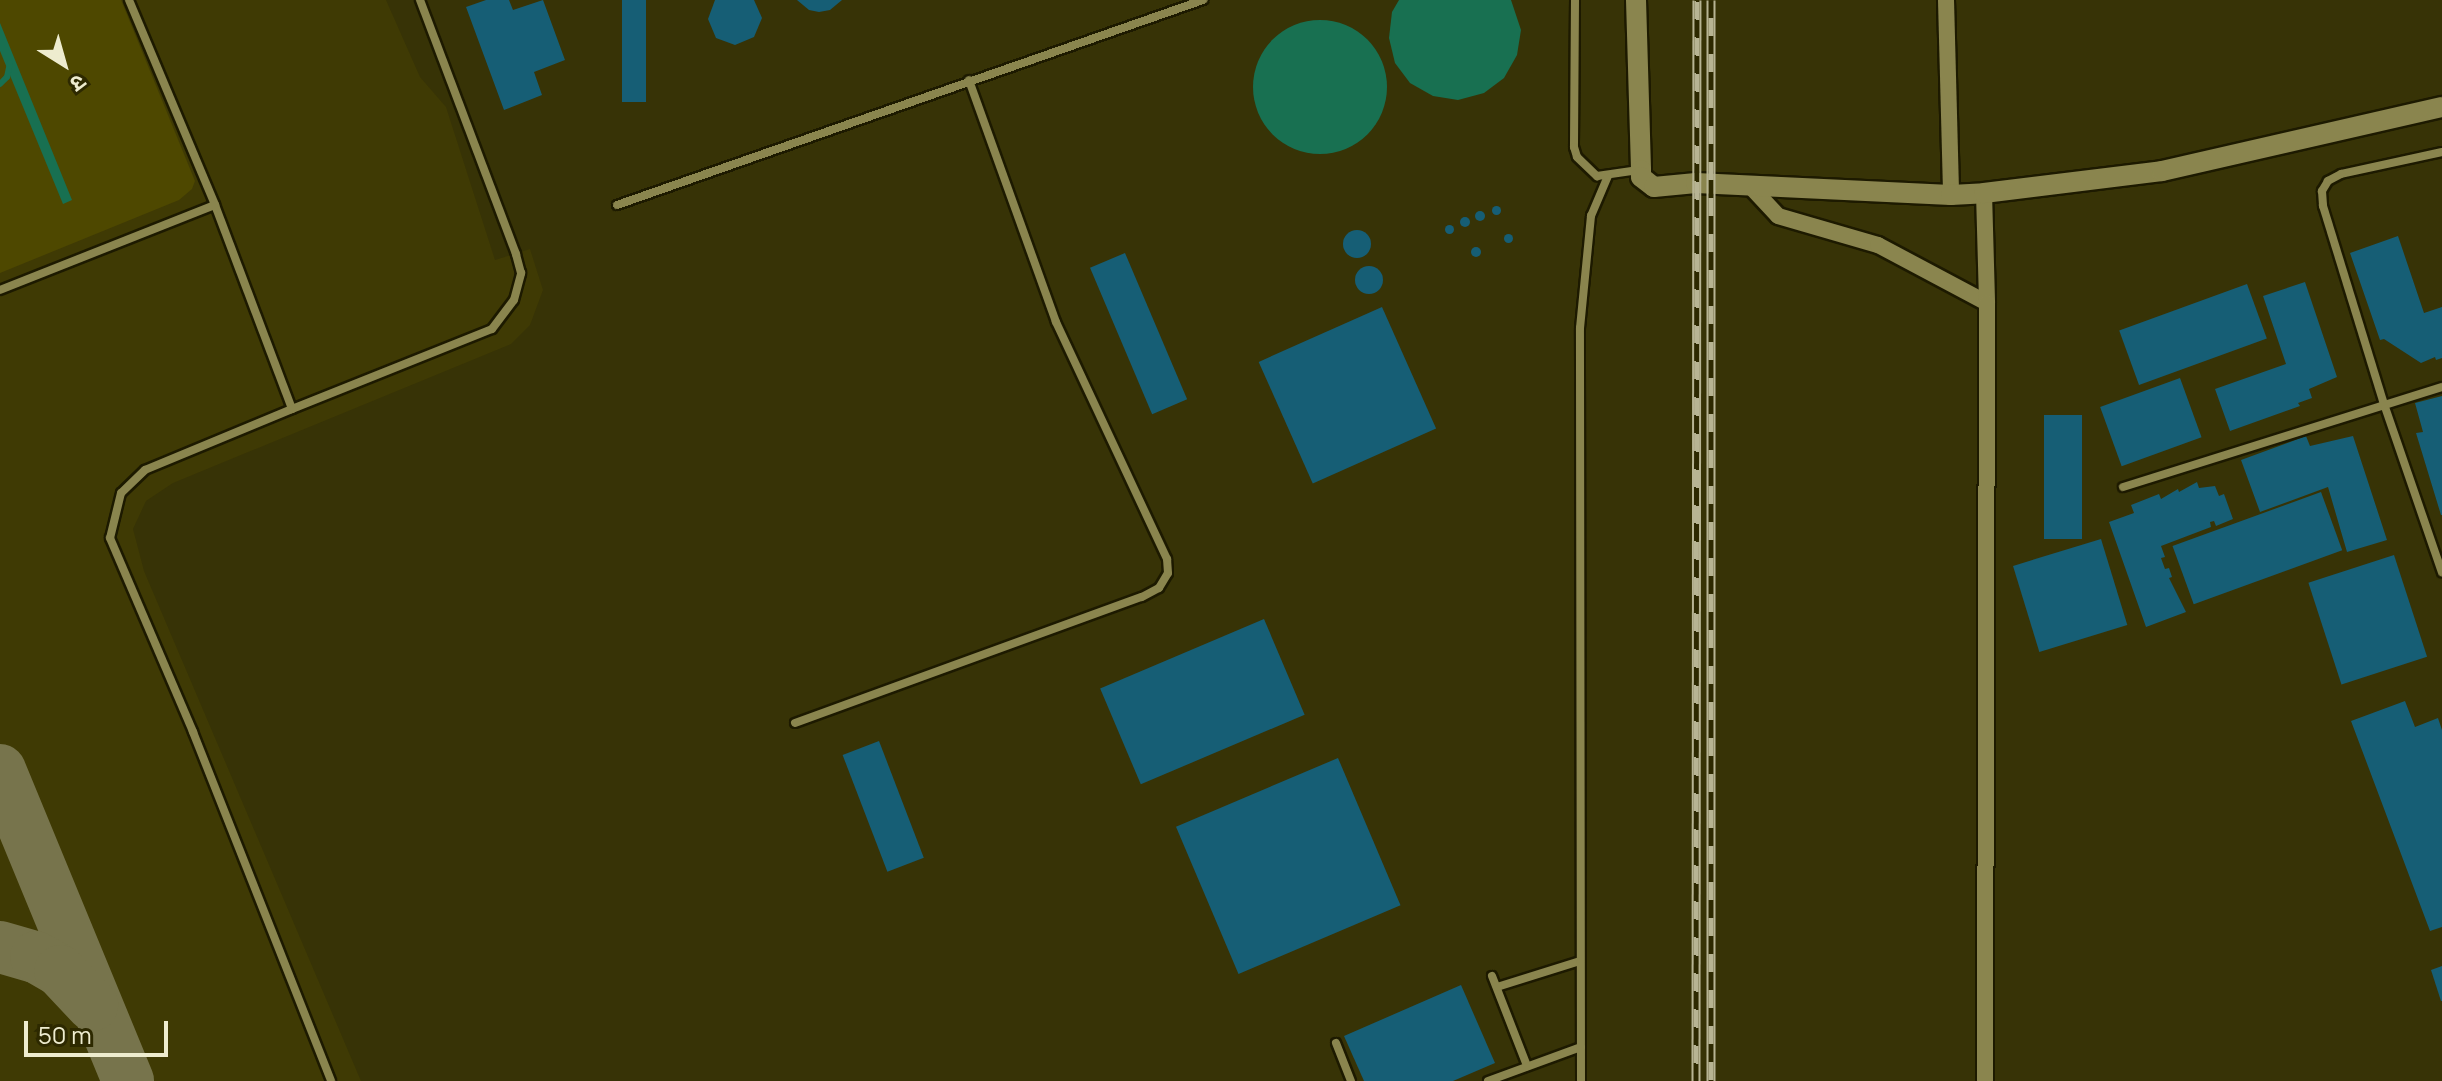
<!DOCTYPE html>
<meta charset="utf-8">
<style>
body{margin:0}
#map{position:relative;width:2442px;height:1081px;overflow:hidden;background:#373306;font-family:Manrope,"Noto Sans Devanagari",sans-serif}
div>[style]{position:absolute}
.built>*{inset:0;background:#3f3a04}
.green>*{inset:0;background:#4e4800}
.water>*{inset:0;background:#187051}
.round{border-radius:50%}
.stream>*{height:6px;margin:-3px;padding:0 3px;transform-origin:3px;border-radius:3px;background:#187051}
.taxiway>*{height:52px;margin:-26px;padding:0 26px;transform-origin:26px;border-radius:26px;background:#77744c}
.building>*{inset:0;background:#165e75;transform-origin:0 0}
.roads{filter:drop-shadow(2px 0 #1d1a00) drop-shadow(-2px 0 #1d1a00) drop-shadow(0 2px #1d1a00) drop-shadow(0 -2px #1d1a00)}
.lane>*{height:8px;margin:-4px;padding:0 4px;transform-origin:4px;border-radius:4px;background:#8a854e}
.street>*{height:16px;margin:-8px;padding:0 8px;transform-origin:8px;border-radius:8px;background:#8a854e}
.secondary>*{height:20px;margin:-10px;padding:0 10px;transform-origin:10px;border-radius:10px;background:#8a854e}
.rail>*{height:9px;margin-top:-4.5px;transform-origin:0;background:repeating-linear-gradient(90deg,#2d2900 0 18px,#b7b493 0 36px);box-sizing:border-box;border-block:2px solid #b7b493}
span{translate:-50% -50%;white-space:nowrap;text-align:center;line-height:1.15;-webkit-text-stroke:8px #2d2900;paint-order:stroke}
.north{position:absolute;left:24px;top:24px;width:80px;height:80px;-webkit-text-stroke:6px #2d2900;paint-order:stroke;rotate:143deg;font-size:22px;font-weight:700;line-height:32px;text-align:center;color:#eeeccf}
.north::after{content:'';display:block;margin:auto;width:28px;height:36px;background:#eeeccf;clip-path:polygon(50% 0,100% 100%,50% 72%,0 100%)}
.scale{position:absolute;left:24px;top:1021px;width:144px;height:36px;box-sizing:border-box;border:4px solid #eeeccf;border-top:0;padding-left:10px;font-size:24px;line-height:28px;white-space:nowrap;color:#eeeccf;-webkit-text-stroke:6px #2d2900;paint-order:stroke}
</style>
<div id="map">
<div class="built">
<div style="clip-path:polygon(0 0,386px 0,420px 77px,446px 107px,495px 260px,530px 249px,543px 290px,530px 325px,511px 344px,173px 483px,146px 501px,133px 529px,144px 571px,361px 1081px,0 1081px)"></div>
</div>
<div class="green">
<div style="clip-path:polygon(0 0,121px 0,195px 181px,192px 189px,179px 200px,0 273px)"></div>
</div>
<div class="water">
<div style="clip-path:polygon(1399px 0,1511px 0,1521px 30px,1517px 55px,1504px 78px,1484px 93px,1458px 100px,1433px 96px,1410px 83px,1395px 63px,1389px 38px,1392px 12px)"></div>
<div class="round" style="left:1253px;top:20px;width:134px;height:134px"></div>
<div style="clip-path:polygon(0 23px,72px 200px,63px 204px,0 51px)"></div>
</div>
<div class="stream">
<div style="left:0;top:84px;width:10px;rotate:-45deg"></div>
<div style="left:7px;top:77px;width:14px;rotate:-78deg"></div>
</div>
<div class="taxiway">
<div style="left:0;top:770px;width:336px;rotate:67.6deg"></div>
<div style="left:0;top:947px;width:37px;rotate:16deg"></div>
<div style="left:36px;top:957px;width:28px;rotate:30deg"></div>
<div style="left:60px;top:971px;width:47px;rotate:46.7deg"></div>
</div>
<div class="building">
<div style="clip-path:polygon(486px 0,509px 0,513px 10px,543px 0,565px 60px,534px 72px,542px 95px,504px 110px,466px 7px)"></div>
<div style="left:622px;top:0;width:24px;height:102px"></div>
<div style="clip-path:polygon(715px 0,754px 0,762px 18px,754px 37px,735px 45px,716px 38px,708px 19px)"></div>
<div style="clip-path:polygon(797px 0,842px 0,830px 10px,819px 12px,809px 10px)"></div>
<div class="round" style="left:1491.5px;top:205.5px;width:9px;height:9px"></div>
<div class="round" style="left:1475px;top:211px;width:10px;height:10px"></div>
<div class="round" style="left:1460px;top:217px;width:10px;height:10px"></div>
<div class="round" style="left:1444.5px;top:224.5px;width:9px;height:9px"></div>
<div class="round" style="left:1343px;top:230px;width:28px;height:28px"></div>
<div class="round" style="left:1503.5px;top:233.5px;width:9px;height:9px"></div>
<div style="clip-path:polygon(2398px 236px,2424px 313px,2442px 307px,2442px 358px,2436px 360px,2435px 357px,2421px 363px,2384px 339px,2380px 340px,2350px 253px)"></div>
<div class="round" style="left:1471px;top:247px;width:10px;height:10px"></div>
<div style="left:1125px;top:253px;width:159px;height:38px;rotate:67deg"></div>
<div class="round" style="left:1355px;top:266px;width:28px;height:28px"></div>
<div style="clip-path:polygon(2305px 282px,2337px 377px,2309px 389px,2312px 398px,2298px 403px,2300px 406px,2230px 431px,2215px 389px,2286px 364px,2263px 296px)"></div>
<div style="left:2247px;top:284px;width:58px;height:136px;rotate:70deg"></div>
<div style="left:1382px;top:307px;width:133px;height:135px;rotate:66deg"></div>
<div style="left:2180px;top:378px;width:63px;height:85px;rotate:70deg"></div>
<div style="clip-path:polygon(2442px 396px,2442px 515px,2441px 515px,2416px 433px,2423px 432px,2415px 403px)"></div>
<div style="left:2082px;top:415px;width:124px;height:38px;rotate:90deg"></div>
<div style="clip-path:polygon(2306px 436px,2310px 446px,2353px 436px,2387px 540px,2347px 552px,2328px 487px,2260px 512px,2241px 460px)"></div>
<div style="clip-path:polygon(2197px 482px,2199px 488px,2215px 486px,2219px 496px,2224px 494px,2233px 519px,2216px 526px,2214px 521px,2210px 522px,2211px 527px,2161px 546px,2165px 557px,2161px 558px,2165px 569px,2169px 568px,2172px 577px,2169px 578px,2186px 612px,2146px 627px,2109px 522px,2134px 513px,2131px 505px,2159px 494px,2161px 499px,2178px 489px,2179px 492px)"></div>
<div style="left:2321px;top:492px;width:62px;height:158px;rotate:70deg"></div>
<div style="left:2101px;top:539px;width:90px;height:92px;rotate:73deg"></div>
<div style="left:2394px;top:555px;width:107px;height:90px;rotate:72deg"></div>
<div style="left:1264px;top:619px;width:104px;height:178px;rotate:67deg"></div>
<div style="clip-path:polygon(2405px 701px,2415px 727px,2438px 718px,2442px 730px,2442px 927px,2430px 931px,2351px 721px)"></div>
<div style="left:879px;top:741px;width:125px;height:39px;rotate:69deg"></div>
<div style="left:1338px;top:758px;width:160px;height:176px;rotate:67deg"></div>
<div style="clip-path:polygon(2442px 966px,2442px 1001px,2441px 1001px,2431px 970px)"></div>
<div style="clip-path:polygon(1461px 985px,1495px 1063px,1453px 1081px,1364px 1081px,1344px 1036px)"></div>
</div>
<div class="roads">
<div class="lane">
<div style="left:129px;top:0;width:222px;rotate:67.2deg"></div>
<div style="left:215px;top:205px;width:218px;rotate:69.3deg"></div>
<div style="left:292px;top:409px;width:215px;rotate:-21.8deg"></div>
<div style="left:492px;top:329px;width:36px;rotate:-53deg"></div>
<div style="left:514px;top:300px;width:28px;rotate:-75deg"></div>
<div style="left:521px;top:273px;width:20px;rotate:-105deg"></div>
<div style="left:516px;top:254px;width:272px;rotate:-110.7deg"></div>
<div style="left:1575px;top:0;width:147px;rotate:90.4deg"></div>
<div style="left:1574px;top:147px;width:10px;rotate:73deg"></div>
<div style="left:1577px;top:157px;width:28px;rotate:44deg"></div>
<div style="left:1597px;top:176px;width:42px;rotate:-8.1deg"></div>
<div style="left:2442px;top:152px;width:103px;rotate:167.7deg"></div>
<div style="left:2341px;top:174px;width:15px;rotate:152deg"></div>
<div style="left:2328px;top:181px;width:12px;rotate:121deg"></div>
<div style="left:2322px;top:191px;width:15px;rotate:86deg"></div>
<div style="left:2323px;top:206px;width:207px;rotate:72.9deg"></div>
<div style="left:2384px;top:404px;width:178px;rotate:71deg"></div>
<div style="left:617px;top:205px;width:621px;rotate:-19.28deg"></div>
<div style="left:0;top:290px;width:231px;rotate:-21.6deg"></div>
<div style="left:292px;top:409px;width:159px;rotate:157.5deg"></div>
<div style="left:145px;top:470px;width:33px;rotate:136deg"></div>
<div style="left:121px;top:493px;width:46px;rotate:103.7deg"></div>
<div style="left:110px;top:538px;width:211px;rotate:66.8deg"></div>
<div style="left:193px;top:732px;width:375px;rotate:68.4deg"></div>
<div style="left:2123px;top:487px;width:334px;rotate:-17.4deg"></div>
<div style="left:795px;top:723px;width:369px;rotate:-20deg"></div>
<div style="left:1142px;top:597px;width:19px;rotate:-28deg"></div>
<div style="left:1159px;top:588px;width:17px;rotate:-59deg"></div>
<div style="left:1168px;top:573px;width:14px;rotate:-94deg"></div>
<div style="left:1167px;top:559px;width:262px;rotate:-115.1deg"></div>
<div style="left:1056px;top:322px;width:257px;rotate:-109.8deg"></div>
<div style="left:1492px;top:976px;width:97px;rotate:68.7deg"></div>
<div style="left:1497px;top:987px;width:87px;rotate:-17.4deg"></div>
<div style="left:1336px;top:1043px;width:41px;rotate:68.5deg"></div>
<div style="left:1488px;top:1081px;width:99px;rotate:-20.1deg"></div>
<div style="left:1581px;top:1081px;width:753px;rotate:-90.08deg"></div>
<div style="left:1580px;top:328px;width:113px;rotate:-84.4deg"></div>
<div style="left:1591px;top:216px;width:43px;rotate:-67deg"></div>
</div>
<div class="street">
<div style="left:1946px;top:0;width:195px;rotate:88.5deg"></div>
<div style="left:1752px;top:188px;width:38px;rotate:47deg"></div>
<div style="left:1778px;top:216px;width:104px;rotate:16.2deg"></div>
<div style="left:1878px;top:245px;width:123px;rotate:28deg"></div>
<div style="left:1984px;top:193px;width:110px;rotate:88.4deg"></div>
<div style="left:1987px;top:303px;width:778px;rotate:90.15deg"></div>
</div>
<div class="secondary">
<div style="left:1636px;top:0;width:170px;rotate:88.3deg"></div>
<div style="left:1641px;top:170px;width:7px;rotate:90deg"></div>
<div style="left:1641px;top:177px;width:16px;rotate:38deg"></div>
<div style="left:1654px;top:187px;width:42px;rotate:-5.4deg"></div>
<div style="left:1696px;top:183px;width:255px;rotate:2.7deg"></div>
<div style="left:1951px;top:195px;width:33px;rotate:-3deg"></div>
<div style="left:1984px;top:193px;width:179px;rotate:-7deg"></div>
<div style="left:2162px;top:171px;width:287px;rotate:-12.9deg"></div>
</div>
</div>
<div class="rail">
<div style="left:1711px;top:0;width:1081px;rotate:90deg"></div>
<div style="left:1696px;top:1081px;width:1081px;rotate:-89.95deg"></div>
</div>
<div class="north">उ</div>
<div class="scale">50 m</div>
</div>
